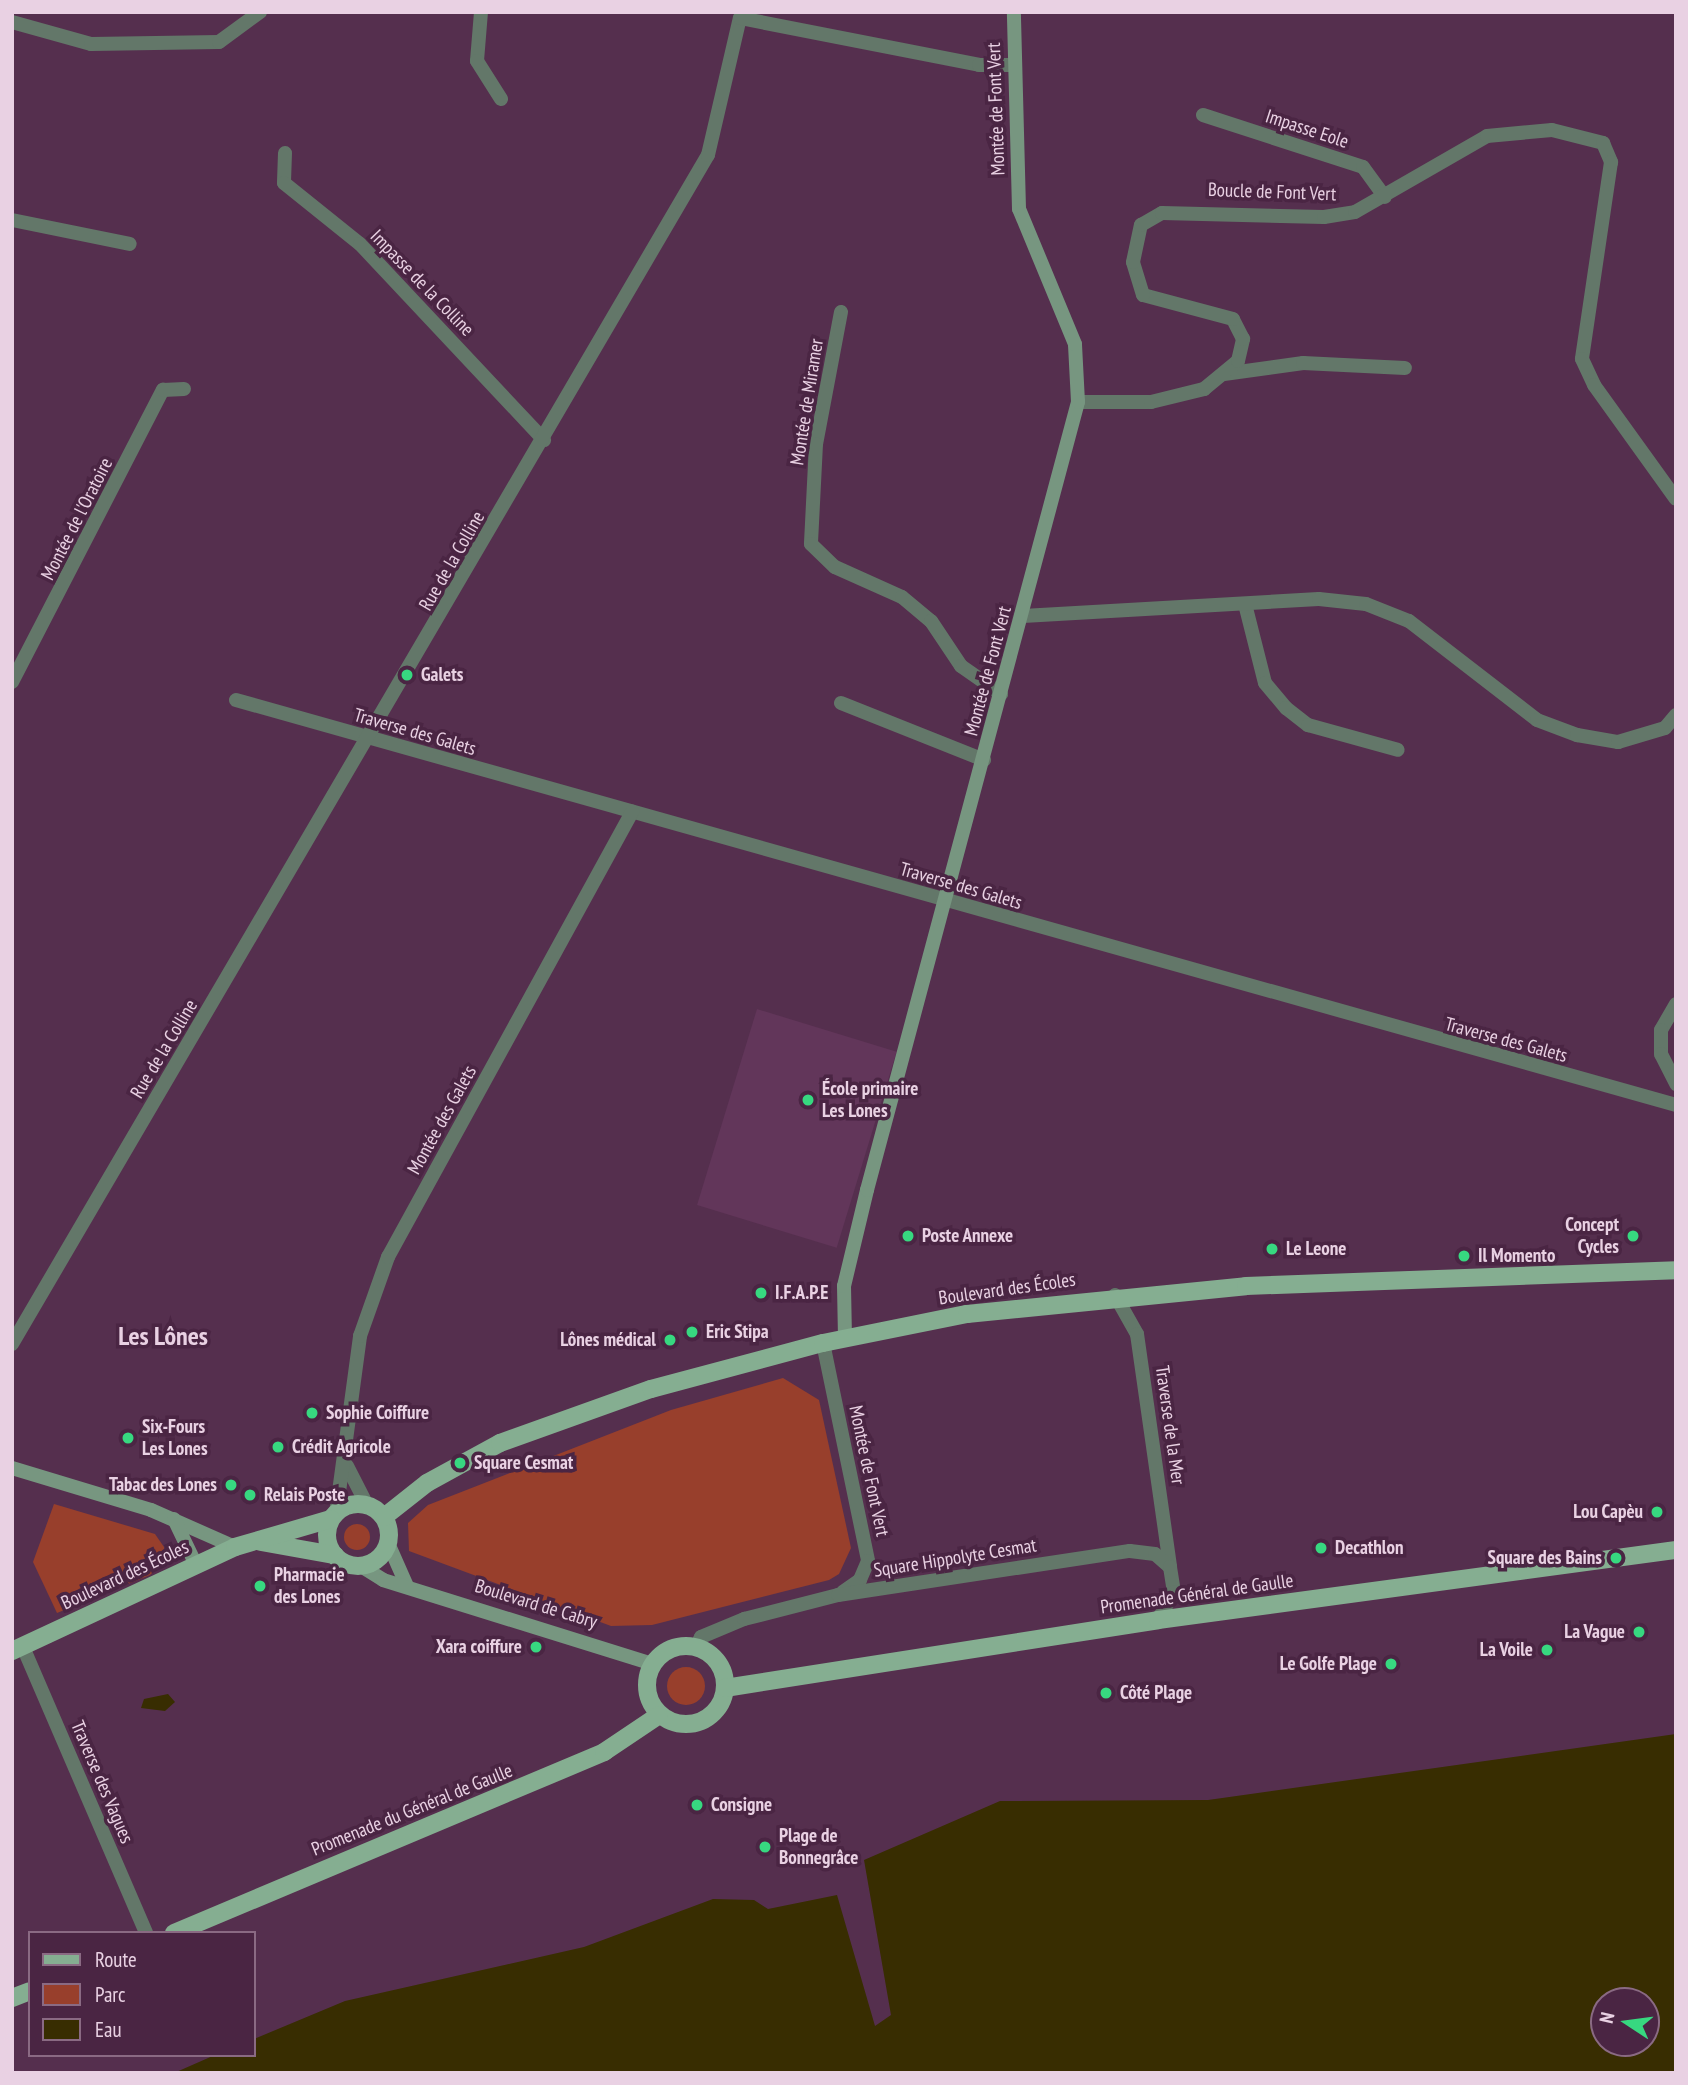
<!DOCTYPE html>
<meta charset="utf-8">
<style>
body{margin:0}
#map{position:relative;width:1688px;height:2085px;overflow:hidden;background:#552f4e;font-family:"PT Sans Narrow",sans-serif}
div>[style]{position:absolute}
.built>*{inset:0;background:#62365a;transform-origin:0 0}
.green>*{inset:0;background:#983f2c}
.round{border-radius:50%}
.water>*{inset:0;background:#382d01}
.street>*{height:14px;margin:-7px;padding:0 7px;transform-origin:7px;border-radius:7px;background:#637769}
.secondary>*{height:14px;margin:-7px;padding:0 7px;transform-origin:7px;border-radius:7px;background:#779680}
.primary>*{height:18px;margin:-9px;padding:0 9px;transform-origin:9px;border-radius:9px;background:#85ae91}
.primary>.ring{margin:-9px;padding:0;box-sizing:content-box;background:none;border:18px solid #85ae91;border-radius:50%}
.dots>*{width:19px;height:19px;translate:-50% -50%;box-sizing:border-box;border:4px solid #4a2543;border-radius:50%}
span{translate:-50% -50%;white-space:nowrap;text-align:center;line-height:1.15;-webkit-text-stroke:7px #4a2543;paint-order:stroke}
.street-label{font-size:19px;color:#e9d1e3}
.poi-label{font-size:19px;color:#e9d1e3;font-weight:700}
.left{translate:0 -50%;text-align:left}
.right{translate:-100% -50%;text-align:right}
.district-label{font-size:26px;color:#e9d1e3;font-weight:700}
.frame{position:absolute;inset:0;border:14px solid #e9d1e3;pointer-events:none}
.legend{position:absolute;left:28px;top:1931px;width:228px;height:126px;box-sizing:border-box;background:#4a2543;border:2px solid #8a6a83;margin:0;padding:9px 12px;list-style:none;font-size:21px;color:#e9d1e3}
.legend li{display:flex;align-items:center;gap:14px;height:35px}
.legend b{width:35px;border:2px solid #8a6a83}
.north{position:absolute;left:1590px;top:1987px;width:70px;height:70px;box-sizing:border-box;background:#4a2543;border:2px solid #8a6a83;border-radius:50%;rotate:283deg;font-size:19px;font-weight:700;line-height:28px;text-align:center;color:#e9d1e3}
.north::after{content:'';display:block;margin:auto;width:24px;height:32px;background:#37d880;clip-path:polygon(50% 0,100% 100%,50% 72%,0 100%)}
</style>
<div id="map">
<div class="built">
<div style="left:757px;top:1009px;width:146px;height:205px;rotate:17deg"></div>
</div>
<div class="green">
<div style="clip-path:polygon(783px 1378px,819px 1400px,851px 1548px,839px 1574px,829px 1580px,652px 1625px,611px 1626px,409px 1551px,408px 1523px,428px 1505px,671px 1410px)"></div>
<div style="clip-path:polygon(54px 1504px,155px 1534px,164px 1547px,164px 1562px,150px 1575px,57px 1613px,33px 1562px)"></div>
<div class="round" style="left:344px;top:1524px;width:26px;height:26px"></div>
<div class="round" style="left:667px;top:1667px;width:38px;height:38px"></div>
</div>
<div class="water">
<div style="clip-path:polygon(168px 1694px,175px 1702px,165px 1711px,141px 1708px,144px 1699px)"></div>
<div style="clip-path:polygon(evenodd,1676px 1734px,1676px 2073px,174px 2073px,215px 2055px,254px 2055px,254px 2039px,345px 2001px,584px 1947px,713px 1899px,754px 1900px,768px 1909px,837px 1895px,875px 2026px,891px 2015px,864px 1860px,1000px 1801px,1208px 1800px,1676px 1734px,1604px 2001px,1646px 2001px,1646px 2043px,1604px 2043px,1604px 2001px)"></div>
</div>
<div class="street">
<div style="left:481px;top:12px;width:49px;rotate:94.7deg"></div>
<div style="left:477px;top:61px;width:45px;rotate:57.7deg"></div>
<div style="left:12px;top:22px;width:82px;rotate:15.6deg"></div>
<div style="left:91px;top:44px;width:128px;rotate:-0.9deg"></div>
<div style="left:219px;top:42px;width:51px;rotate:-36.2deg"></div>
<div style="left:1203px;top:115px;width:168px;rotate:18deg"></div>
<div style="left:1363px;top:167px;width:37px;rotate:54deg"></div>
<div style="left:285px;top:153px;width:30px;rotate:92deg"></div>
<div style="left:284px;top:183px;width:97px;rotate:38.8deg"></div>
<div style="left:360px;top:244px;width:269px;rotate:46.8deg"></div>
<div style="left:12px;top:220px;width:120px;rotate:11.5deg"></div>
<div style="left:841px;top:312px;width:134px;rotate:100.7deg"></div>
<div style="left:816px;top:444px;width:100px;rotate:92.9deg"></div>
<div style="left:811px;top:544px;width:33px;rotate:44deg"></div>
<div style="left:835px;top:567px;width:73px;rotate:24.1deg"></div>
<div style="left:902px;top:597px;width:38px;rotate:40deg"></div>
<div style="left:931px;top:621px;width:54px;rotate:56.3deg"></div>
<div style="left:961px;top:666px;width:49px;rotate:35deg"></div>
<div style="left:1224px;top:374px;width:80px;rotate:-7.9deg"></div>
<div style="left:1303px;top:363px;width:102px;rotate:2.8deg"></div>
<div style="left:1078px;top:402px;width:73px"></div>
<div style="left:1151px;top:402px;width:55px;rotate:-13.8deg"></div>
<div style="left:1204px;top:389px;width:44px;rotate:-39.5deg"></div>
<div style="left:1238px;top:361px;width:23px;rotate:-77deg"></div>
<div style="left:1243px;top:339px;width:22px;rotate:-117deg"></div>
<div style="left:1233px;top:319px;width:93px;rotate:-165.1deg"></div>
<div style="left:1143px;top:295px;width:34px;rotate:-107deg"></div>
<div style="left:1133px;top:262px;width:38px;rotate:-78deg"></div>
<div style="left:1141px;top:225px;width:24px;rotate:-30deg"></div>
<div style="left:1162px;top:213px;width:162px;rotate:1.4deg"></div>
<div style="left:1324px;top:217px;width:31px;rotate:-9deg"></div>
<div style="left:1355px;top:212px;width:152px;rotate:-29.9deg"></div>
<div style="left:1487px;top:136px;width:65px;rotate:-5.3deg"></div>
<div style="left:1552px;top:130px;width:53px;rotate:14.3deg"></div>
<div style="left:1603px;top:143px;width:21px;rotate:67deg"></div>
<div style="left:1611px;top:162px;width:199px;rotate:98.4deg"></div>
<div style="left:1582px;top:359px;width:29px;rotate:65deg"></div>
<div style="left:1594px;top:385px;width:140px;rotate:54.3deg"></div>
<div style="left:1245px;top:604px;width:81px;rotate:75.8deg"></div>
<div style="left:1265px;top:683px;width:33px;rotate:50deg"></div>
<div style="left:1286px;top:708px;width:28px;rotate:38deg"></div>
<div style="left:1308px;top:725px;width:93px;rotate:15.5deg"></div>
<div style="left:1023px;top:616px;width:296px;rotate:-3.3deg"></div>
<div style="left:1319px;top:599px;width:47px;rotate:6.1deg"></div>
<div style="left:1366px;top:604px;width:46px;rotate:21.6deg"></div>
<div style="left:1409px;top:621px;width:162px;rotate:37.7deg"></div>
<div style="left:1537px;top:720px;width:43px;rotate:20.6deg"></div>
<div style="left:1577px;top:735px;width:42px;rotate:9.7deg"></div>
<div style="left:1618px;top:742px;width:49px;rotate:-16.6deg"></div>
<div style="left:1665px;top:728px;width:17px;rotate:-50deg"></div>
<div style="left:12px;top:682px;width:329px;rotate:-62.7deg"></div>
<div style="left:163px;top:390px;width:21px;rotate:-3deg"></div>
<div style="left:236px;top:700px;width:1496px;rotate:15.71deg"></div>
<div style="left:841px;top:703px;width:154px;rotate:21.7deg"></div>
<div style="left:1676px;top:1004px;width:30px;rotate:120deg"></div>
<div style="left:1661px;top:1030px;width:24px;rotate:90deg"></div>
<div style="left:1661px;top:1054px;width:34px;rotate:63deg"></div>
<div style="left:1115px;top:1295px;width:45px;rotate:60.6deg"></div>
<div style="left:1137px;top:1334px;width:235px;rotate:81.9deg"></div>
<div style="left:823px;top:1343px;width:223px;rotate:78.3deg"></div>
<div style="left:868px;top:1561px;width:21px;rotate:113deg"></div>
<div style="left:860px;top:1580px;width:21px;rotate:145deg"></div>
<div style="left:12px;top:1344px;width:1378px;rotate:-59.66deg"></div>
<div style="left:708px;top:155px;width:141px;rotate:-76.9deg"></div>
<div style="left:740px;top:18px;width:244px;rotate:11.1deg"></div>
<div style="left:979px;top:65px;width:34px"></div>
<div style="left:347px;top:1466px;width:44px;rotate:62.9deg"></div>
<div style="left:336px;top:1514px;width:180px;rotate:-82.3deg"></div>
<div style="left:360px;top:1336px;width:84px;rotate:-70.5deg"></div>
<div style="left:388px;top:1257px;width:508px;rotate:-61.26deg"></div>
<div style="left:23px;top:1647px;width:311px;rotate:66.7deg"></div>
<div style="left:696px;top:1647px;width:11px;rotate:-63deg"></div>
<div style="left:701px;top:1637px;width:47px;rotate:-22.7deg"></div>
<div style="left:744px;top:1619px;width:97px;rotate:-14.3deg"></div>
<div style="left:838px;top:1595px;width:295px;rotate:-8.6deg"></div>
<div style="left:1130px;top:1551px;width:25px;rotate:7deg"></div>
<div style="left:1155px;top:1554px;width:20px;rotate:41deg"></div>
<div style="left:1170px;top:1567px;width:25px;rotate:81deg"></div>
<div style="left:1174px;top:1592px;width:32px;rotate:120deg"></div>
</div>
<div class="secondary">
<div style="left:845px;top:1338px;width:52px;rotate:-91.1deg"></div>
<div style="left:844px;top:1286px;width:99px;rotate:-76.5deg"></div>
<div style="left:867px;top:1190px;width:816px;rotate:-75.01deg"></div>
<div style="left:1078px;top:402px;width:58px;rotate:-93deg"></div>
<div style="left:1075px;top:344px;width:146px;rotate:-112.5deg"></div>
<div style="left:1019px;top:209px;width:197px;rotate:-91.5deg"></div>
<div style="left:12px;top:1468px;width:145px;rotate:16.8deg"></div>
<div style="left:151px;top:1510px;width:92px;rotate:23.8deg"></div>
<div style="left:174px;top:1519px;width:51px;rotate:64.4deg"></div>
<div style="left:388px;top:1543px;width:47px;rotate:66.2deg"></div>
<div style="left:361px;top:1566px;width:26px;rotate:32deg"></div>
<div style="left:383px;top:1580px;width:282px;rotate:17.3deg"></div>
</div>
<div class="primary">
<div class="ring" style="left:327px;top:1504px;width:44px;height:44px"></div>
<div style="left:384px;top:1517px;width:55px;rotate:-38.3deg"></div>
<div style="left:427px;top:1483px;width:83px;rotate:-28.7deg"></div>
<div style="left:500px;top:1443px;width:160px;rotate:-19.7deg"></div>
<div style="left:651px;top:1389px;width:178px;rotate:-15deg"></div>
<div style="left:823px;top:1343px;width:147px;rotate:-11.4deg"></div>
<div style="left:967px;top:1314px;width:280px;rotate:-5.7deg"></div>
<div style="left:1246px;top:1286px;width:430px;rotate:-2.1deg"></div>
<div style="left:261px;top:1542px;width:75px;rotate:10deg"></div>
<div class="ring" style="left:647px;top:1646px;width:60px;height:60px"></div>
<div style="left:12px;top:1651px;width:246px;rotate:-25deg"></div>
<div style="left:235px;top:1547px;width:100px;rotate:-16.3deg"></div>
<div style="left:725px;top:1688px;width:438px;rotate:-8.9deg"></div>
<div style="left:1158px;top:1620px;width:523px;rotate:-7.7deg"></div>
<div style="left:174px;top:1933px;width:467px;rotate:-22.8deg"></div>
<div style="left:604px;top:1752px;width:66px;rotate:-33.9deg"></div>
<div style="left:12px;top:1998px;width:19px;rotate:-21deg"></div>
</div>
<div class="dots">
<div style="left:407px;top:675px;background:#37d880"></div>
<div style="left:808px;top:1100px;background:#37d880"></div>
<div style="left:908px;top:1236px;background:#37d880"></div>
<div style="left:1633px;top:1236px;background:#37d880"></div>
<div style="left:1272px;top:1249px;background:#37d880"></div>
<div style="left:1464px;top:1256px;background:#37d880"></div>
<div style="left:761px;top:1293px;background:#37d880"></div>
<div style="left:692px;top:1332px;background:#37d880"></div>
<div style="left:670px;top:1340px;background:#37d880"></div>
<div style="left:312px;top:1413px;background:#37d880"></div>
<div style="left:128px;top:1438px;background:#37d880"></div>
<div style="left:278px;top:1447px;background:#37d880"></div>
<div style="left:460px;top:1463px;background:#37d880"></div>
<div style="left:231px;top:1485px;background:#37d880"></div>
<div style="left:250px;top:1495px;background:#37d880"></div>
<div style="left:1657px;top:1512px;background:#37d880"></div>
<div style="left:1321px;top:1548px;background:#37d880"></div>
<div style="left:1616px;top:1558px;background:#37d880"></div>
<div style="left:260px;top:1586px;background:#37d880"></div>
<div style="left:1639px;top:1632px;background:#37d880"></div>
<div style="left:536px;top:1647px;background:#37d880"></div>
<div style="left:1547px;top:1650px;background:#37d880"></div>
<div style="left:1391px;top:1664px;background:#37d880"></div>
<div style="left:1106px;top:1693px;background:#37d880"></div>
<div style="left:697px;top:1805px;background:#37d880"></div>
<div style="left:765px;top:1847px;background:#37d880"></div>
</div>
<div class="street-label">
<span style="left:996px;top:109px;rotate:-92deg">Montée de Font Vert</span>
<span style="left:1307px;top:129px;rotate:18deg">Impasse Eole</span>
<span style="left:1272px;top:192px;rotate:2deg">Boucle de Font Vert</span>
<span style="left:422px;top:283px;rotate:46deg">Impasse de la Colline</span>
<span style="left:807px;top:402px;rotate:-81deg">Montée de Miramer</span>
<span style="left:77px;top:519px;rotate:-63deg">Montée de l'Oratoire</span>
<span style="left:452px;top:561px;rotate:-60deg">Rue de la Colline</span>
<span style="left:988px;top:671px;rotate:-75deg">Montée de Font Vert</span>
<span style="left:415px;top:732px;rotate:16deg">Traverse des Galets</span>
<span style="left:961px;top:886px;rotate:16deg">Traverse des Galets</span>
<span style="left:1506px;top:1040px;rotate:15deg">Traverse des Galets</span>
<span style="left:164px;top:1049px;rotate:-59deg">Rue de la Colline</span>
<span style="left:442px;top:1120px;rotate:-61deg">Montée des Galets</span>
<span style="left:1007px;top:1289px;rotate:-8deg">Boulevard des Écoles</span>
<span style="left:1170px;top:1425px;rotate:82deg">Traverse de la Mer</span>
<span style="left:869px;top:1471px;rotate:78deg">Montée de Font Vert</span>
<span style="left:955px;top:1558px;rotate:-9deg">Square Hippolyte Cesmat</span>
<span style="left:125px;top:1575px;rotate:-25deg">Boulevard des Écoles</span>
<span style="left:1197px;top:1594px;rotate:-8deg">Promenade Général de Gaulle</span>
<span style="left:536px;top:1604px;rotate:17deg">Boulevard de Cabry</span>
<span style="left:102px;top:1782px;rotate:67deg">Traverse des Vagues</span>
<span style="left:412px;top:1810px;rotate:-22deg">Promenade du Général de Gaulle</span>
</div>
<div class="poi-label">
<span class="left" style="left:421px;top:675px">Galets</span>
<span class="left" style="left:822px;top:1100px">École primaire<br>Les Lones</span>
<span class="right" style="left:1619px;top:1236px">Concept<br>Cycles</span>
<span class="left" style="left:922px;top:1236px">Poste Annexe</span>
<span class="left" style="left:1286px;top:1249px">Le Leone</span>
<span class="left" style="left:1478px;top:1256px">Il Momento</span>
<span class="left" style="left:775px;top:1293px">I.F.A.P.E</span>
<span class="left" style="left:706px;top:1332px">Eric Stipa</span>
<span class="right" style="left:656px;top:1340px">Lônes médical</span>
<span class="left" style="left:326px;top:1413px">Sophie Coiffure</span>
<span class="left" style="left:142px;top:1438px">Six-Fours<br>Les Lones</span>
<span class="left" style="left:292px;top:1447px">Crédit Agricole</span>
<span class="left" style="left:474px;top:1463px">Square Cesmat</span>
<span class="right" style="left:217px;top:1485px">Tabac des Lones</span>
<span class="left" style="left:264px;top:1495px">Relais Poste</span>
<span class="right" style="left:1643px;top:1512px">Lou Capèu</span>
<span class="left" style="left:1335px;top:1548px">Decathlon</span>
<span class="right" style="left:1602px;top:1558px">Square des Bains</span>
<span class="left" style="left:274px;top:1586px">Pharmacie<br>des Lones</span>
<span class="right" style="left:1625px;top:1632px">La Vague</span>
<span class="right" style="left:522px;top:1647px">Xara coiffure</span>
<span class="right" style="left:1533px;top:1650px">La Voile</span>
<span class="right" style="left:1377px;top:1664px">Le Golfe Plage</span>
<span class="left" style="left:1120px;top:1693px">Côté Plage</span>
<span class="left" style="left:711px;top:1805px">Consigne</span>
<span class="left" style="left:779px;top:1847px">Plage de<br>Bonnegrâce</span>
</div>
<div class="district-label">
<span style="left:163px;top:1336px">Les Lônes</span>
</div>
<div class="frame"></div>
<ul class="legend">
<li><b style="height:9px;background:#85ae91"></b>Route</li>
<li><b style="height:19px;background:#983f2c"></b>Parc</li>
<li><b style="height:19px;background:#382d01"></b>Eau</li>
</ul>
<div class="north">N</div>
</div>
